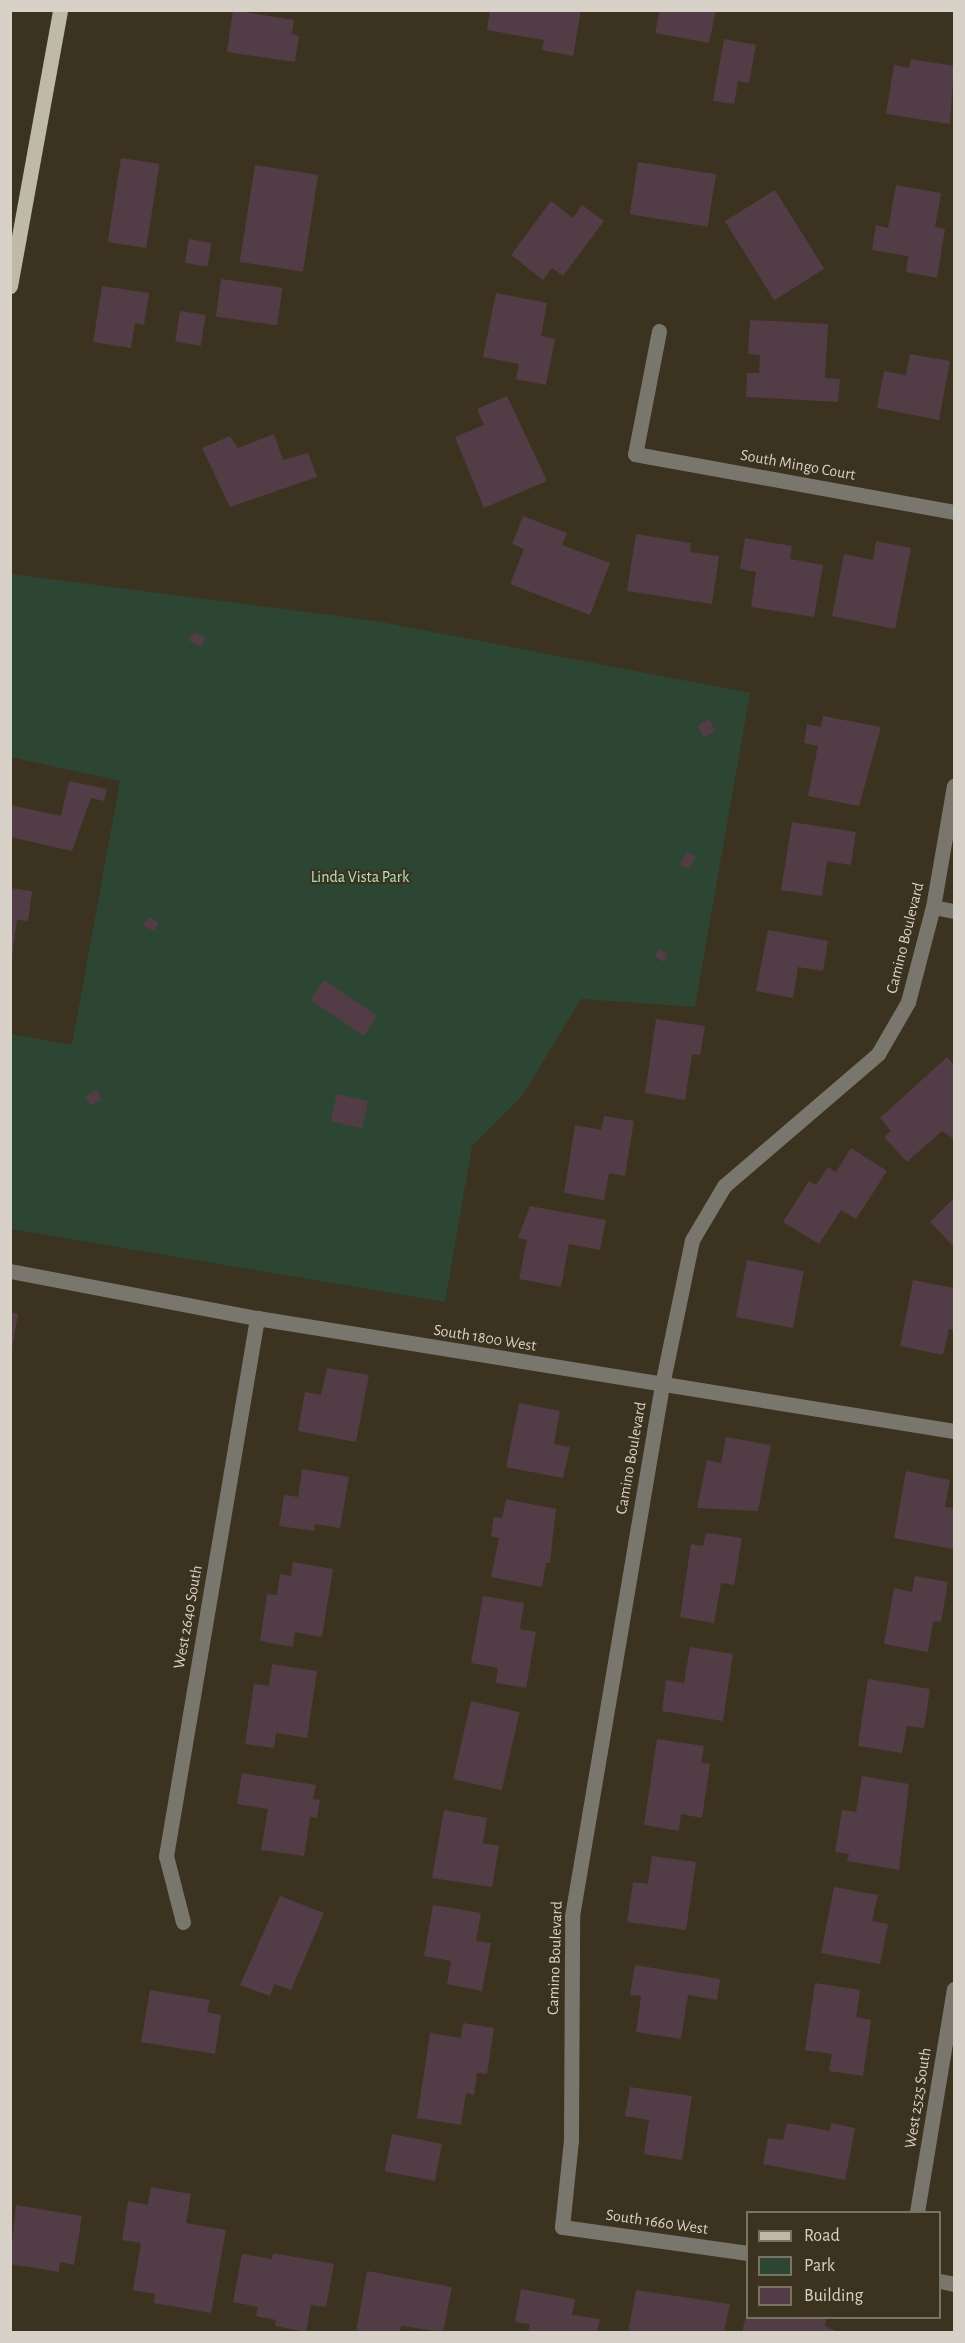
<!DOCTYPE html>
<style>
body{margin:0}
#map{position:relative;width:965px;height:2343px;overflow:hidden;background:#3c3220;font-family:"Alegreya Sans",sans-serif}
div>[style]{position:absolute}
.green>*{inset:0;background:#2c4633}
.building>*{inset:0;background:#523d47;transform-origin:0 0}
.minor>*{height:15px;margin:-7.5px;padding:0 7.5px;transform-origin:7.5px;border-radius:7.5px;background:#79776d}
.major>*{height:15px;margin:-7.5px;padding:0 7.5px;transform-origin:7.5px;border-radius:7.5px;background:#bebaa6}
span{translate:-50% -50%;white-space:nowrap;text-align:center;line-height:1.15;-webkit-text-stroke:4.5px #3c3220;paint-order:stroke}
.street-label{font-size:16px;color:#d8d1c7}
.park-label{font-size:16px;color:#aee4bb}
.frame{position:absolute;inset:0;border:12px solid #d8d1c7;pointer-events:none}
.legend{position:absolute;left:746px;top:2211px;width:195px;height:108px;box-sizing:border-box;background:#3c3220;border:2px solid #7a7263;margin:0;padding:8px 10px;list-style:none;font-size:18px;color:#d8d1c7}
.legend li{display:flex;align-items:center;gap:12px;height:30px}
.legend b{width:30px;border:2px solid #7a7263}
</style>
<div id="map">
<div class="green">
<div style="clip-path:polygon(11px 574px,376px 621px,750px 693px,695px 1007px,581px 999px,522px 1096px,472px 1146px,445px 1302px,11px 1229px,10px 1034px,72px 1045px,120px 781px,11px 757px)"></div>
</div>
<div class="building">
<div style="clip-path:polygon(233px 10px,294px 20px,292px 34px,299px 36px,295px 62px,227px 52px)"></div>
<div style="clip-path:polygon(490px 10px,581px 10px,573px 56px,542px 50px,544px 40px,487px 30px)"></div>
<div style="clip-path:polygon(660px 10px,716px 10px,709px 43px,655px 33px)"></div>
<div style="clip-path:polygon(724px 39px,756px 45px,749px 83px,738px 81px,734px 104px,713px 101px)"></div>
<div style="clip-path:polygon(911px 59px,954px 66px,950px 124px,886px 114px,894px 65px,909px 68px)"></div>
<div style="left:121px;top:158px;width:39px;height:85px;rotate:9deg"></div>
<div style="left:638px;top:162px;width:79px;height:53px;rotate:9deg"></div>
<div style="left:255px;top:165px;width:64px;height:98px;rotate:9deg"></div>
<div style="clip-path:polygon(896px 185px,941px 193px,935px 227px,945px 229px,937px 278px,906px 272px,908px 256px,872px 250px,876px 225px,888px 228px)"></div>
<div style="left:775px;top:190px;width:93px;height:59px;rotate:58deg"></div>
<div style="clip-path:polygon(551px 201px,573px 218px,582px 205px,604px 221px,563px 276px,552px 268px,543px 280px,511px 255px)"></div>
<div style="left:189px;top:239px;width:23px;height:24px;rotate:10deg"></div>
<div style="left:221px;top:279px;width:62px;height:38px;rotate:8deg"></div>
<div style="clip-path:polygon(102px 286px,149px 293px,144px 325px,135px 323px,131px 348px,93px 342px)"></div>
<div style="clip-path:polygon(496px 293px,547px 303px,541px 336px,555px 339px,546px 385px,516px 379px,519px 364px,483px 357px)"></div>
<div style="left:180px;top:311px;width:26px;height:31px;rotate:9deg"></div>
<div style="clip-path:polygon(750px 320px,828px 324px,825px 378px,840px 379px,838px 402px,746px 397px,747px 373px,759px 373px,760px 355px,748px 354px)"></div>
<div style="clip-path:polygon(910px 354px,950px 361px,939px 420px,877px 408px,884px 371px,906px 375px)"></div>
<div style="clip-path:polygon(507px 396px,547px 481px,484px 508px,455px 437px,484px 425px,477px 409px)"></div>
<div style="clip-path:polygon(274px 434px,283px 460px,308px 453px,317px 477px,230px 507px,202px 448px,230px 436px,238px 448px)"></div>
<div style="clip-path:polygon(523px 516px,567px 533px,562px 545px,610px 563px,590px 615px,510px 584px,524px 549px,512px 544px)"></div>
<div style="clip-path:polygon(636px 534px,691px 543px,690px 552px,719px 556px,712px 604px,627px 591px)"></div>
<div style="clip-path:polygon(745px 538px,792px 546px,790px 559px,823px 565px,814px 617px,751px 607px,756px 572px,740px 569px)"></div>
<div style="clip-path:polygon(876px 541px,911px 548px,895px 629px,832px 616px,844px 554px,873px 560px)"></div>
<div style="clip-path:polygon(194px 632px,206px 638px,201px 647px,188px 640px)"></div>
<div style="clip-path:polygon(823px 716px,881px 727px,859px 806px,808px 796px,818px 746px,804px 743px,807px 724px,821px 727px)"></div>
<div style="clip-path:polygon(710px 719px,715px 732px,704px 737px,697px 726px)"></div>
<div style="clip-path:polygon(69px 781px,107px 789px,104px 801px,91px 798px,72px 851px,10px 837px,10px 805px,61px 816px)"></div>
<div style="clip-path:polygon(792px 822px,856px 832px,851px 865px,827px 861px,822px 896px,781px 890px)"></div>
<div style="left:687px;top:852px;width:10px;height:14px;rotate:29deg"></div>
<div style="clip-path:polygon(10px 888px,32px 891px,28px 921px,17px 920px,12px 958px)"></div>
<div style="clip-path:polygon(149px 917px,159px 923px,154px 931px,143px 926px)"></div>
<div style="clip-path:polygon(768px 930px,828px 941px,823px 971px,798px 967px,793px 998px,756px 991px)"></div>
<div style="left:659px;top:949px;width:10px;height:9px;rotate:29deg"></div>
<div style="left:324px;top:980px;width:64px;height:24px;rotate:34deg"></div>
<div style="clip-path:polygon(656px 1019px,705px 1026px,700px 1055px,692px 1054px,685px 1100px,645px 1093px)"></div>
<div style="clip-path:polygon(947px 1057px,954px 1065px,954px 1139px,942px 1131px,907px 1162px,884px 1137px,891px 1131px,880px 1118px)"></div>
<div style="left:97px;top:1090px;width:11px;height:13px;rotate:63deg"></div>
<div style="left:337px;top:1094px;width:32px;height:28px;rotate:13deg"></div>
<div style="clip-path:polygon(604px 1116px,634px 1121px,625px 1176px,609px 1173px,604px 1200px,564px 1193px,575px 1125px,601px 1130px)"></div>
<div style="clip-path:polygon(851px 1148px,887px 1171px,856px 1219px,841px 1210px,819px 1244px,783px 1222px,809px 1181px,816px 1185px,828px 1167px,836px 1172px)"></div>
<div style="clip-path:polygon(954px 1198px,954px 1247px,930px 1222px)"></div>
<div style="clip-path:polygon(530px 1206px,606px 1220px,600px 1250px,569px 1244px,561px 1287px,519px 1279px,527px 1240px,518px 1238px)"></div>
<div style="left:747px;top:1260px;width:58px;height:58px;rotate:11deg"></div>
<div style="clip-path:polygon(913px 1280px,954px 1288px,954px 1330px,949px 1329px,943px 1355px,900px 1346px)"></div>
<div style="clip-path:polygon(10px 1312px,18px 1314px,12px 1349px,10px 1349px)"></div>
<div style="clip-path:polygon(327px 1368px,369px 1375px,356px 1442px,298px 1431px,305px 1392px,321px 1395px)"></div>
<div style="clip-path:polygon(519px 1403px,560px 1411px,554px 1444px,570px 1447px,563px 1478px,506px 1467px)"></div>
<div style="clip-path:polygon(726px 1437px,771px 1445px,758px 1511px,697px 1508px,707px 1460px,721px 1463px)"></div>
<div style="clip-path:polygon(302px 1469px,349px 1477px,340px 1528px,315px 1524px,314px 1531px,279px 1526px,284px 1495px,298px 1497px)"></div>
<div style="clip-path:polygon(906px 1471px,950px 1480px,945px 1507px,954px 1508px,953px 1549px,894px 1538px)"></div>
<div style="clip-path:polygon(506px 1499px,556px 1509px,550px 1563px,546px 1563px,542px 1587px,491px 1577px,499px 1538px,491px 1536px,494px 1517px,502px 1518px)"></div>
<div style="clip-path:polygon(706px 1533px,742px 1538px,734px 1585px,721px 1583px,714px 1623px,680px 1617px,691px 1544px,703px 1546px)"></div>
<div style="clip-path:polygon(293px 1562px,333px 1569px,322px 1637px,295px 1632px,293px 1647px,260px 1641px,267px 1594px,277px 1595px,280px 1574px,291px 1576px)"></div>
<div style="clip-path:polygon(915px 1576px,948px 1582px,941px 1622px,933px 1621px,928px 1652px,884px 1644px,894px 1588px,912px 1592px)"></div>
<div style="clip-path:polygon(483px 1596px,524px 1603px,520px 1629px,536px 1632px,526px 1688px,496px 1683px,498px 1668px,471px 1663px)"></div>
<div style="clip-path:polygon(690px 1647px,733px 1654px,723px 1721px,662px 1711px,666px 1680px,684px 1683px)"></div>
<div style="clip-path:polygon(272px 1664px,317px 1671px,307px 1738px,276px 1733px,274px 1748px,245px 1744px,254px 1684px,269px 1686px)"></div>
<div style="clip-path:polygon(868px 1679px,930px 1689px,924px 1728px,907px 1726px,902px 1753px,858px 1746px)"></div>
<div style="left:471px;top:1701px;width:50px;height:80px;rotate:13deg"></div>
<div style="clip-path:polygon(657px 1739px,704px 1746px,701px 1763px,710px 1764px,702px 1818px,681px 1814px,679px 1831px,644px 1825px)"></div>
<div style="clip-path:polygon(242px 1773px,316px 1785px,313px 1799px,320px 1800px,317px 1818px,310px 1817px,304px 1856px,261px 1850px,268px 1809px,237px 1804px)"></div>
<div style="clip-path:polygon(862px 1776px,909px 1784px,899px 1870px,847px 1861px,849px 1854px,835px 1852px,842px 1810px,856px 1812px)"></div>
<div style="clip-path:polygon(444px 1810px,487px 1818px,483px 1843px,499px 1846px,492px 1887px,432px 1878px)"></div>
<div style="clip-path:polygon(652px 1856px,696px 1862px,686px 1930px,627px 1922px,633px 1882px,648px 1884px)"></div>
<div style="clip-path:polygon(834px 1887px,878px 1895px,872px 1921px,888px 1924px,880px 1964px,821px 1953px)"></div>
<div style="clip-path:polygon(280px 1896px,324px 1913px,291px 1990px,274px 1984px,270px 1996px,240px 1985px)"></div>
<div style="clip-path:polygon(433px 1905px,481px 1913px,476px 1941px,491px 1943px,482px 1991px,447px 1984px,451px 1961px,424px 1956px)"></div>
<div style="clip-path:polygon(635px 1965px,720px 1979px,717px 2000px,688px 1995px,681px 2039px,636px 2032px,641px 1996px,630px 1995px)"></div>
<div style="clip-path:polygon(815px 1983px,860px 1990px,856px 2017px,871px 2020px,863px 2076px,829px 2071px,832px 2054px,805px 2050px)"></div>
<div style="clip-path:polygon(150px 1990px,210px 2000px,207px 2012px,221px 2015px,215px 2054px,141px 2042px)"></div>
<div style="clip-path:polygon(463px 2023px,494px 2028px,487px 2074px,477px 2073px,474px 2095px,466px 2093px,461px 2125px,417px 2118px,430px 2033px,461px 2038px)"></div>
<div style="clip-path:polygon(630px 2087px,692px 2096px,682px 2160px,644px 2154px,649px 2120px,625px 2116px)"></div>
<div style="clip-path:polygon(787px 2123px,830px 2131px,831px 2123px,855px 2128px,845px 2180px,763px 2164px,768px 2138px,783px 2140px)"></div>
<div style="left:392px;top:2134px;width:51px;height:38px;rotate:11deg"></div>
<div style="clip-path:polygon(151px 2187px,191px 2194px,186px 2223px,226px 2230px,211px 2313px,154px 2303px,155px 2294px,133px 2290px,141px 2243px,122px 2240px,128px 2201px,148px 2205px)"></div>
<div style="clip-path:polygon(16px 2205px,82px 2216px,74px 2265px,60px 2262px,59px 2272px,10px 2264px)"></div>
<div style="clip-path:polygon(273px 2253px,334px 2264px,326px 2307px,311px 2305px,306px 2332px,275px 2326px,276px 2320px,256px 2316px,258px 2307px,233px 2302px,242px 2254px,272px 2259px)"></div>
<div style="clip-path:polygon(367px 2271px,452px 2287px,443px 2332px,401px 2326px,400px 2332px,356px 2332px)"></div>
<div style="clip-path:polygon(521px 2289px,575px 2299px,572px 2315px,600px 2319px,597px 2332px,528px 2332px,530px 2324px,515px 2322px)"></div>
<div style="clip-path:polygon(636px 2290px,730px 2304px,724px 2332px,628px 2332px)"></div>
<div style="clip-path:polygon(748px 2309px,748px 2318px,826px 2318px,825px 2326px,838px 2332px,742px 2332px)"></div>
</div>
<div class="minor">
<div style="left:659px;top:331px;width:125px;rotate:101deg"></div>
<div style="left:635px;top:454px;width:324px;rotate:10.3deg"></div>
<div style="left:933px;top:907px;width:21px;rotate:11deg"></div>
<div style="left:10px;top:1271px;width:251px;rotate:10.8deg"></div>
<div style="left:257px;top:1318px;width:706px;rotate:9.21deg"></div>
<div style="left:183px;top:1922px;width:68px;rotate:-104.4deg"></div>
<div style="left:166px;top:1856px;width:546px;rotate:-80.4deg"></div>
<div style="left:917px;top:2212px;width:226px;rotate:-80.6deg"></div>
<div style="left:748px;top:2253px;width:188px;rotate:-172deg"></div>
<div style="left:562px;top:2227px;width:87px;rotate:-84.1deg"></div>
<div style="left:571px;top:2140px;width:224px;rotate:-89.7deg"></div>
<div style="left:572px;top:1916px;width:539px;rotate:-80.38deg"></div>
<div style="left:662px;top:1385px;width:148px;rotate:-78.3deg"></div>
<div style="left:692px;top:1240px;width:63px;rotate:-59.3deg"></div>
<div style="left:724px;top:1186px;width:203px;rotate:-40.6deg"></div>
<div style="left:878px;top:1054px;width:60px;rotate:-60deg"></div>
<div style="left:908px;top:1002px;width:98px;rotate:-75.3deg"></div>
<div style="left:933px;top:907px;width:123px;rotate:-80.2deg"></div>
<div style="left:940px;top:2281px;width:14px;rotate:12deg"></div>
</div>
<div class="major">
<div style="left:10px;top:286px;width:280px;rotate:-79.7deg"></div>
</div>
<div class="street-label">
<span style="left:798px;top:465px;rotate:10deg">South Mingo Court</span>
<span style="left:905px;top:938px;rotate:-76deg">Camino Boulevard</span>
<span style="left:485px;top:1338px;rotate:9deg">South 1800 West</span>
<span style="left:631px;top:1458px;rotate:-80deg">Camino Boulevard</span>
<span style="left:188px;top:1617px;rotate:-80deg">West 2640 South</span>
<span style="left:555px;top:1958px;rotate:-88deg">Camino Boulevard</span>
<span style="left:918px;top:2098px;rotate:-81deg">West 2525 South</span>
<span style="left:657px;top:2222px;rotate:8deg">South 1660 West</span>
</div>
<div class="park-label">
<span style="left:360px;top:877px">Linda Vista Park</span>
</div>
<div class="frame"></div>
<ul class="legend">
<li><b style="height:8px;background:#bebaa6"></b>Road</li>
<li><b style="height:16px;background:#2c4633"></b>Park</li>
<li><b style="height:16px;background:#523d47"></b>Building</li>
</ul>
</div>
